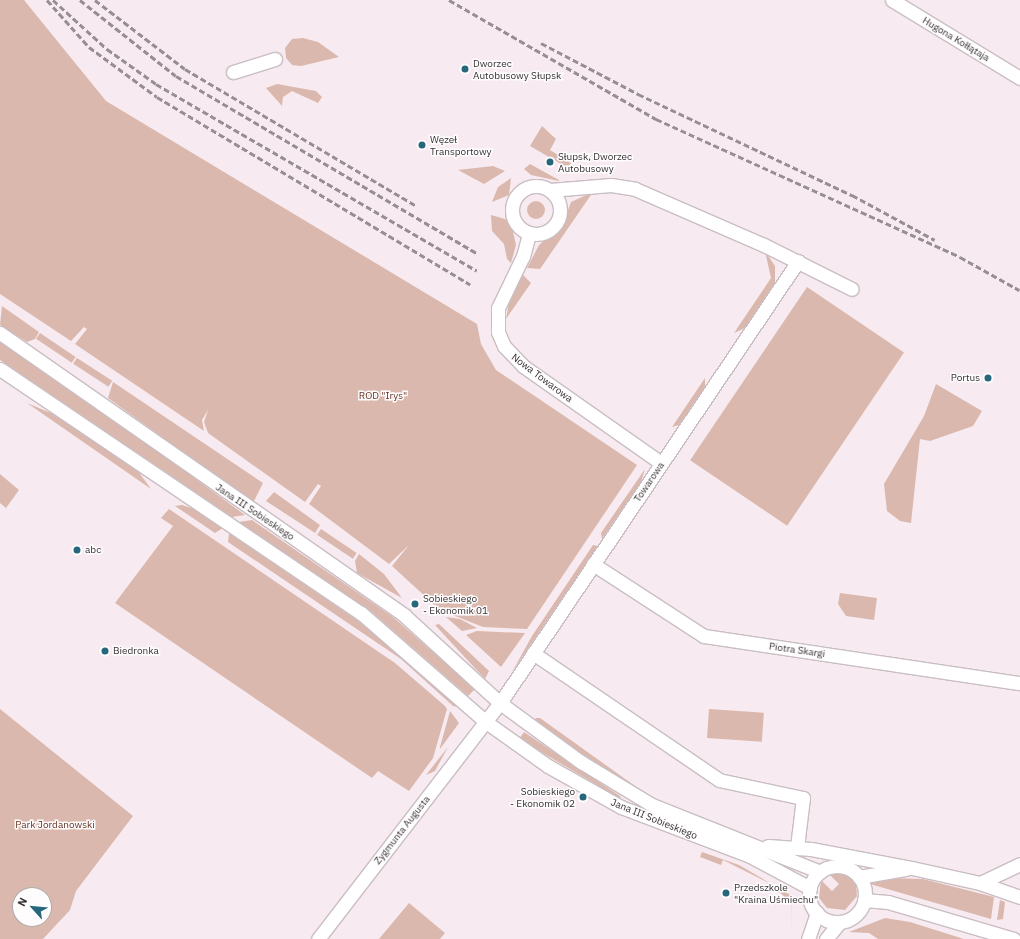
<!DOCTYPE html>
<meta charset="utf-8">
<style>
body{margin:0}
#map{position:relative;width:1020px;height:939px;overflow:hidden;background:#f7ebf1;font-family:"IBM Plex Sans",sans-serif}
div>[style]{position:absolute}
.green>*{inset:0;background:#dbb8ad;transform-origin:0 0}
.round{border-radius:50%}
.roads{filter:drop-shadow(1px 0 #c9bec3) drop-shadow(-1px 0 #c9bec3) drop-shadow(0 1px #c9bec3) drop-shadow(0 -1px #c9bec3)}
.minor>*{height:13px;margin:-6.5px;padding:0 6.5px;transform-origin:6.5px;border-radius:6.5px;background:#fff}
.minor>.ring{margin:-6.5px;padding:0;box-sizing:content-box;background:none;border:13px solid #fff;border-radius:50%}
.rail>*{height:3px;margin-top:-1.5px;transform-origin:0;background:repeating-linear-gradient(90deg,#968e92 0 6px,transparent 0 9px)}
.dots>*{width:11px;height:11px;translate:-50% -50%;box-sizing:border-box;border:2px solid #fefcfd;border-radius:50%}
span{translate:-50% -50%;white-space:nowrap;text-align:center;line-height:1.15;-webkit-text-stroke:3px #fefcfd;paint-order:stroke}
.street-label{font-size:10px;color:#353133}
.poi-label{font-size:10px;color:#353133}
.left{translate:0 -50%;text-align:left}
.right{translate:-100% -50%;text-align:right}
.park-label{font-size:10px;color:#663323}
.north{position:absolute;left:12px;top:887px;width:40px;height:40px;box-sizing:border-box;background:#fefcfd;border:1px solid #aeabac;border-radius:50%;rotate:297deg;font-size:11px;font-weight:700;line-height:16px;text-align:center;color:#353133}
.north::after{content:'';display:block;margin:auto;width:14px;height:18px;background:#26677b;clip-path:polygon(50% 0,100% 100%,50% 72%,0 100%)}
</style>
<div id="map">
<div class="green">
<div style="clip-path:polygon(0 0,24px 0,106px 101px,477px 324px,481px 344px,496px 370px,637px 465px,527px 629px,483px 627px,440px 610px,392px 566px,409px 545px,389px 564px,309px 504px,321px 486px,318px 484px,305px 502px,208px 433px,204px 422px,208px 410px,202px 420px,204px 431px,75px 344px,87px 329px,84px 327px,71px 341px,0 294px)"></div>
<div style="clip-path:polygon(303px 38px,318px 42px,339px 57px,301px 66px,292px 65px,286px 58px,285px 48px,292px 39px)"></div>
<div style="clip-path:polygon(277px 84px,316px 91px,322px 97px,318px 103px,292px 91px,283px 97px,282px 106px,266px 88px)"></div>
<div style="clip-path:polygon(542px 126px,556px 139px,550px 150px,571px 163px,568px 168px,530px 146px)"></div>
<div style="clip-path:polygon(530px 164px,559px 180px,559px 181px,531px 175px,524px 169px)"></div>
<div style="clip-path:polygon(493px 166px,505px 171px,484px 184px,458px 170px)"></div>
<div style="clip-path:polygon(511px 178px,509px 195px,492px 202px,498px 187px)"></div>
<div style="clip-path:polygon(593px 192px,540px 269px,527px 268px,539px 245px,562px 226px,571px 202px)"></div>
<div class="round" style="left:527px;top:201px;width:18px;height:18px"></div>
<div style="clip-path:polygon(491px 215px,505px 219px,512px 227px,516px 245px,511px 263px,507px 259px,504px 244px,492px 231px)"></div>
<div style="clip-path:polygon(765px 251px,775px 266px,775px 285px,745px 328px,734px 333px,771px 278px)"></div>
<div style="clip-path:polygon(523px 275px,531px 283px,506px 319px,510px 297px)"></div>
<div style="left:807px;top:287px;width:117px;height:209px;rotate:34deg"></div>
<div style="clip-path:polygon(2px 306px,39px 332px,35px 339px,27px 342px,0 325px)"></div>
<div style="left:40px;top:333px;width:43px;height:7px;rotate:34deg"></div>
<div style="clip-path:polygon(0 342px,137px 436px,245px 515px,232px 517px,0 360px)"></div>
<div style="left:77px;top:358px;width:42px;height:7px;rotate:33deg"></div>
<div style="clip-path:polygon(705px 378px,705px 387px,679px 425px,672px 427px)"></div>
<div style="clip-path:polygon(113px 382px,263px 483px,253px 503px,108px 398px)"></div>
<div style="clip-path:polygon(936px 384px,982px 411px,973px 426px,930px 441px,920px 439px,911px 523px,900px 521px,887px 511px,884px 484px,924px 416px)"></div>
<div style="clip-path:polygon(27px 403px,53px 414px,138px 471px,151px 489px)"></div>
<div style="clip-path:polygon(645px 469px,641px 482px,602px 539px,601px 533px)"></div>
<div style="clip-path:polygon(0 474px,19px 490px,6px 508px,0 503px)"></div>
<div style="clip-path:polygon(274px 492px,320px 525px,315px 533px,266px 501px)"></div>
<div style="clip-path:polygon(182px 505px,194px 509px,223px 528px,215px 533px,175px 506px)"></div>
<div style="clip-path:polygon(169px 509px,395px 663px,445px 706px,447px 709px,433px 758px,409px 791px,378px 771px,372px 778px,115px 603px,173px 526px,161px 518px)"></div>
<div style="clip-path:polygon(252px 520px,393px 617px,475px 689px,468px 696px,373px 613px,239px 522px)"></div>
<div style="left:321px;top:529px;width:43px;height:7px;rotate:34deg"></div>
<div style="clip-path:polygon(229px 533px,373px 631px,458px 707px,453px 706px,401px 659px,228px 542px)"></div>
<div style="clip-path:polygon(593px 545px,598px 546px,512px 672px,532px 636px)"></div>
<div style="clip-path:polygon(359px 554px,384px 574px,402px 598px,357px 573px,355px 561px)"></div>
<div style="clip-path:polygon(840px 593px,877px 598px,874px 620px,846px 616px,838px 604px)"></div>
<div style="clip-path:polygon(446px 617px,460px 619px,477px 628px,462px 631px)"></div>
<div style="clip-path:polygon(439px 624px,489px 671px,485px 679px,435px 625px)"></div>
<div style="clip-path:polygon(477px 631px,525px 633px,501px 667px,466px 635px)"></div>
<div style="clip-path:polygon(evenodd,0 709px,133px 816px,76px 891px,70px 910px,43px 939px,0 939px,0 709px,20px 895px,44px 895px,44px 919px,20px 919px,20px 895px)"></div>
<div style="left:709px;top:709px;width:55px;height:29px;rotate:4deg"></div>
<div style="clip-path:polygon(450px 711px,459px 723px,440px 749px,440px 747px)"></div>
<div style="clip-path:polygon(536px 718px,540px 718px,642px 791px,585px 757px,534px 721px)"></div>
<div style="clip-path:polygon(524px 732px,620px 796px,621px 799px,519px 739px)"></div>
<div style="clip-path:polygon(448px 747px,435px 771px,426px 775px)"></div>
<div style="clip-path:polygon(702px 852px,739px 865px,792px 896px,791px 939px,792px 904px,771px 884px,723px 860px,721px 865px,700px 857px)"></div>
<div style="clip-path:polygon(833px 871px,847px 873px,856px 883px,857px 896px,845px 910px,827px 908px,819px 898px,821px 880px,832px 891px,839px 884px,828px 873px)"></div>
<div style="clip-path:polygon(891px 878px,923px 879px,994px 897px,991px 919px,870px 884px,873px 880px)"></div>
<div style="clip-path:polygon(1000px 900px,1005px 902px,1003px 919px,997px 920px)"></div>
<div style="clip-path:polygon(409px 903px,445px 933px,440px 939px,379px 939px)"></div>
<div style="clip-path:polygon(885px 918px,910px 922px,964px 939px,878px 939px,869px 933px,849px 932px)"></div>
</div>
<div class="roads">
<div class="minor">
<div style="left:892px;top:0;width:150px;rotate:31.4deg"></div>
<div style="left:233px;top:72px;width:44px;rotate:-17.2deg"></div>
<div class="ring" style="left:512px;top:186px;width:35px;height:35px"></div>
<div style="left:550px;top:190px;width:61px;rotate:-4.7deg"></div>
<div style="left:611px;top:185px;width:24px;rotate:9deg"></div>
<div style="left:635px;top:189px;width:141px;rotate:23.5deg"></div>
<div style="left:764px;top:245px;width:98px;rotate:26.6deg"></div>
<div style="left:529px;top:234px;width:23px;rotate:105deg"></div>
<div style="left:523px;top:256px;width:58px;rotate:115.7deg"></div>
<div style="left:498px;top:308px;width:24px;rotate:90deg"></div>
<div style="left:498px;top:332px;width:15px;rotate:67deg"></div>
<div style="left:504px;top:346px;width:28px;rotate:46deg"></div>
<div style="left:523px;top:366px;width:169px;rotate:35.1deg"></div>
<div style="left:0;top:333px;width:494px;rotate:34.9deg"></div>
<div style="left:405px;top:616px;width:129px;rotate:42.5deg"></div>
<div style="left:500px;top:703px;width:100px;rotate:36.1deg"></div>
<div style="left:581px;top:762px;width:83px;rotate:31.2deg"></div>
<div style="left:652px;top:805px;width:181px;rotate:21.7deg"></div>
<div style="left:0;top:369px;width:436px;rotate:34.1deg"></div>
<div style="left:361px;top:613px;width:166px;rotate:41.1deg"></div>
<div style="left:486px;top:722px;width:76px;rotate:35.4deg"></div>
<div style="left:548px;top:766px;width:84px;rotate:29.3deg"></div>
<div style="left:621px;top:807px;width:138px;rotate:20.8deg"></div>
<div style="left:750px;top:856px;width:68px;rotate:28.1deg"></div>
<div style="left:593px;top:564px;width:132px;rotate:33deg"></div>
<div style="left:704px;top:636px;width:319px;rotate:8.5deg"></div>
<div style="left:533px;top:653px;width:225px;rotate:34.3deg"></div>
<div style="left:719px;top:780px;width:86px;rotate:12.1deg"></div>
<div style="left:803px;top:798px;width:49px;rotate:97deg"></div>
<div style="left:768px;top:846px;width:43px;rotate:4deg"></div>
<div style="left:811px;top:849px;width:103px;rotate:10.7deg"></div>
<div style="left:912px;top:868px;width:70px;rotate:12.4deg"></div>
<div style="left:980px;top:883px;width:42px;rotate:19.3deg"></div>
<div class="ring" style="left:809px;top:866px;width:43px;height:43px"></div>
<div style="left:859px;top:877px;width:48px;rotate:-9.7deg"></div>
<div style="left:980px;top:883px;width:44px;rotate:-25.4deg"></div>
<div style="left:864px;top:900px;width:24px;rotate:5deg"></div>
<div style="left:888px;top:902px;width:131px;rotate:16.4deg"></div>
<div style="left:318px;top:939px;width:298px;rotate:-52.4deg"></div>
<div style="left:500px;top:703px;width:533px;rotate:-56.01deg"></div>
<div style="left:808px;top:939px;width:28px;rotate:-71deg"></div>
<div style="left:826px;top:939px;width:22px;rotate:-51deg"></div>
</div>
</div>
<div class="rail">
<div style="left:47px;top:0;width:63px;rotate:48.2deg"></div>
<div style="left:89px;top:47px;width:84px;rotate:36.3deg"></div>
<div style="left:157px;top:97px;width:365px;rotate:30.9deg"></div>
<div style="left:53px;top:0;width:73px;rotate:42.2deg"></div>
<div style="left:107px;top:49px;width:60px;rotate:35.5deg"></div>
<div style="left:156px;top:84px;width:371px;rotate:30.2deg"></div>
<div style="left:80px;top:0;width:122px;rotate:38.4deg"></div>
<div style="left:176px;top:76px;width:349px;rotate:30.5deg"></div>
<div style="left:95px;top:0;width:113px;rotate:37.5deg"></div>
<div style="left:185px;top:69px;width:269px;rotate:30.6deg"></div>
<div style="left:449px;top:0;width:239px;rotate:29.9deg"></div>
<div style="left:656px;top:119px;width:334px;rotate:24.4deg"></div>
<div style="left:960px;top:257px;width:68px;rotate:29.2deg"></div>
<div style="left:541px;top:43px;width:110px;rotate:27.7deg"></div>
<div style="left:638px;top:94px;width:237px;rotate:25.3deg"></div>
<div style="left:852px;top:195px;width:94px;rotate:28.5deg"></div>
</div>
<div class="dots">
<div style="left:465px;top:69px;background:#26677b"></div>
<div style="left:422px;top:145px;background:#26677b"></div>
<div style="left:550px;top:162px;background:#26677b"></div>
<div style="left:988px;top:378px;background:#26677b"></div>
<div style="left:77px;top:550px;background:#26677b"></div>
<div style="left:415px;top:604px;background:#26677b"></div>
<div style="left:105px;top:651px;background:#26677b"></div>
<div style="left:583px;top:797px;background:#26677b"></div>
<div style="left:726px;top:893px;background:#26677b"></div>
</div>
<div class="street-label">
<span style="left:956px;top:39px;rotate:31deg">Hugona Kołłątaja</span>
<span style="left:542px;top:378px;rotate:37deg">Nowa Towarowa</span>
<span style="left:649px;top:482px;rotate:-56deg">Towarowa</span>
<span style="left:255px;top:512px;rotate:34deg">Jana III Sobieskiego</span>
<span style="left:797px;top:650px;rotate:8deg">Piotra Skargi</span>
<span style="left:654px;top:819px;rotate:22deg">Jana III Sobieskiego</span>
<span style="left:402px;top:830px;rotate:-52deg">Zygmunta Augusta</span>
</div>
<div class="poi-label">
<span class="left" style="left:473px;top:69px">Dworzec<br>Autobusowy Słupsk</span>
<span class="left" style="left:430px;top:145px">Węzeł<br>Transportowy</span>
<span class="left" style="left:558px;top:162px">Słupsk, Dworzec<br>Autobusowy</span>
<span class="right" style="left:980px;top:378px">Portus</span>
<span class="left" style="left:85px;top:550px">abc</span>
<span class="left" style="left:423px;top:604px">Sobieskiego<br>- Ekonomik 01</span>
<span class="left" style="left:113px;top:651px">Biedronka</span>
<span class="right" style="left:575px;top:797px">Sobieskiego<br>- Ekonomik 02</span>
<span class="left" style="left:734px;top:893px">Przedszkole<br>"Kraina Uśmiechu"</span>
</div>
<div class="park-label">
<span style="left:383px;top:396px">ROD "Irys"</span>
<span style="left:55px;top:825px">Park Jordanowski</span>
</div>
<div class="north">N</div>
</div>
